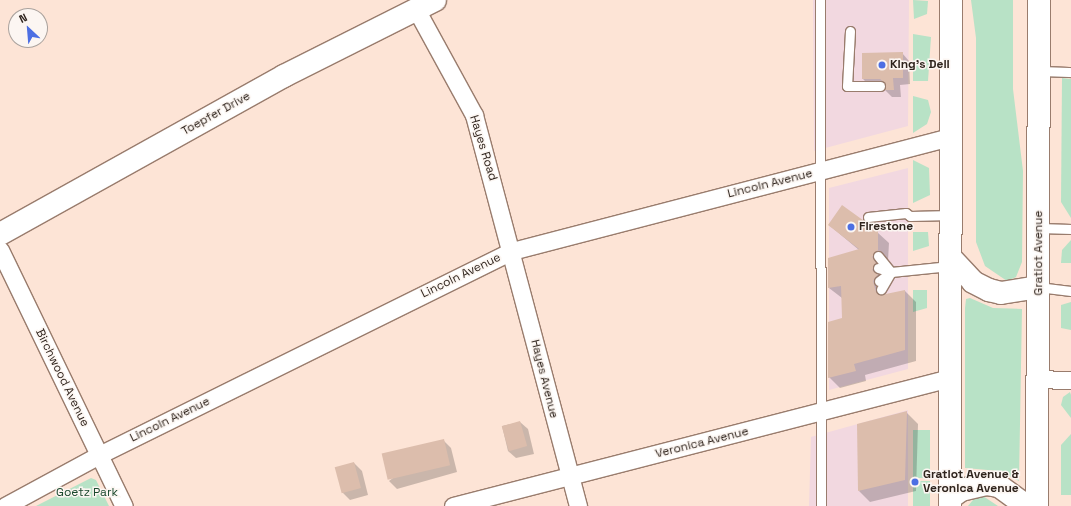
<!DOCTYPE html>
<style>
body{margin:0}
#map{position:relative;width:1071px;height:506px;overflow:hidden;background:#fde4d6;font-family:"Space Grotesk",sans-serif}
div>[style]{position:absolute}
.commercial>*{inset:0;background:#f2d8e0}
.green>*{inset:0;background:#b8e2c6;transform-origin:0 0}
.shadow>*{inset:0;background:#0003}
.building>*{inset:0;background:#dcbdac;transform-origin:0 0}
.roads{filter:drop-shadow(1px 0 #997c6d) drop-shadow(-1px 0 #997c6d) drop-shadow(0 1px #997c6d) drop-shadow(0 -1px #997c6d)}
.lane>*{height:9px;margin:-4.5px;padding:0 4.5px;transform-origin:4.5px;border-radius:4.5px;background:#fff}
.street>*{height:17px;margin:-8.5px;padding:0 8.5px;transform-origin:8.5px;border-radius:8.5px;background:#fff}
.secondary>*{height:22px;margin:-11px;padding:0 11px;transform-origin:11px;border-radius:11px;background:#fff}
.primary>*{height:22px;margin:-11px;padding:0 11px;transform-origin:11px;border-radius:11px;background:#fff}
.dots>*{width:11px;height:11px;translate:-50% -50%;box-sizing:border-box;border:2px solid #fcf6f2;border-radius:50%}
span{translate:-50% -50%;white-space:nowrap;text-align:center;line-height:1.15;-webkit-text-stroke:3px #fcf6f2;paint-order:stroke}
.poi-label{font-size:12px;color:#2f241d;font-weight:700}
.left{translate:0 -50%;text-align:left}
.street-label{font-size:12px;color:#2f241d}
.park-label{font-size:12px;color:#19482d}
.north{position:absolute;left:8px;top:8px;width:40px;height:40px;box-sizing:border-box;background:#fcf6f2;border:1px solid #aaa29d;border-radius:50%;rotate:334deg;font-size:11px;font-weight:700;line-height:16px;text-align:center;color:#2f241d}
.north::after{content:'';display:block;margin:auto;width:14px;height:18px;background:#4d6fe3;clip-path:polygon(50% 0,100% 100%,50% 72%,0 100%)}
</style>
<div id="map">
<div class="commercial">
<div style="clip-path:polygon(813px 0,909px 0,908px 126px,814px 151px)"></div>
<div style="clip-path:polygon(908px 168px,908px 369px,829px 390px,829px 188px)"></div>
<div style="clip-path:polygon(908px 410px,908px 506px,809px 506px,811px 437px)"></div>
</div>
<div class="green">
<div style="clip-path:polygon(913px 0,928px 1px,927px 14px,914px 19px)"></div>
<div style="clip-path:polygon(971px 0,1013px 0,1013px 89px,1023px 171px,1022px 262px,1016px 277px,1007px 281px,985px 266px,976px 242px,976px 38px)"></div>
<div style="clip-path:polygon(913px 34px,931px 37px,928px 81px,913px 81px)"></div>
<div style="clip-path:polygon(1062px 78px,1071px 79px,1071px 218px,1061px 202px)"></div>
<div style="clip-path:polygon(913px 96px,928px 100px,931px 112px,927px 124px,913px 133px)"></div>
<div style="clip-path:polygon(913px 160px,929px 168px,930px 195px,913px 203px)"></div>
<div style="clip-path:polygon(913px 232px,928px 232px,929px 246px,913px 251px)"></div>
<div style="clip-path:polygon(1071px 240px,1071px 263px,1061px 263px,1062px 250px)"></div>
<div style="clip-path:polygon(913px 290px,927px 290px,927px 308px,913px 312px)"></div>
<div style="clip-path:polygon(970px 298px,993px 308px,1022px 309px,1019px 481px,999px 471px,965px 468px,965px 308px,966px 299px)"></div>
<div style="clip-path:polygon(1071px 302px,1071px 330px,1061px 328px,1061px 305px)"></div>
<div style="clip-path:polygon(1070px 392px,1071px 395px,1071px 418px,1061px 405px,1063px 397px)"></div>
<div style="left:913px;top:430px;width:17px;height:48px"></div>
<div style="clip-path:polygon(1071px 434px,1071px 495px,1061px 495px,1061px 445px)"></div>
<div style="clip-path:polygon(91px 478px,96px 480px,109px 506px,36px 506px)"></div>
<div style="clip-path:polygon(916px 481px,930px 481px,930px 506px,913px 506px,913px 484px)"></div>
<div style="clip-path:polygon(983px 496px,998px 506px,968px 506px,973px 500px)"></div>
</div>
<div class="shadow">
<div style="clip-path:polygon(902px 53px,909px 61px,910px 84px,900px 85px,901px 97px,892px 97px,885px 90px,886px 85px,870px 86px,863px 79px)"></div>
<div style="clip-path:polygon(829px 225px,877px 232px,889px 243px,888px 261px,882px 268px,884px 295px,905px 291px,916px 302px,916px 361px,865px 375px,866px 381px,840px 388px,829px 377px,843px 319px,842px 298px,829px 288px,859px 250px)"></div>
<div style="clip-path:polygon(906px 412px,918px 424px,916px 491px,870px 502px,859px 491px)"></div>
<div style="clip-path:polygon(520px 422px,528px 429px,534px 454px,516px 458px,508px 451px,502px 426px)"></div>
<div style="clip-path:polygon(443px 440px,451px 448px,457px 472px,397px 489px,389px 481px)"></div>
<div style="clip-path:polygon(354px 463px,362px 471px,368px 495px,350px 500px,342px 492px)"></div>
</div>
<div class="building">
<div style="clip-path:polygon(903px 52px,903px 78px,893px 78px,894px 90px,884px 90px,885px 83px,880px 79px,862px 79px,862px 53px)"></div>
<div style="clip-path:polygon(842px 205px,878px 231px,878px 250px,872px 257px,876px 263px,872px 270px,878px 274px,873px 281px,876px 292px,881px 295px,905px 290px,905px 350px,854px 364px,856px 371px,828px 378px,828px 322px,842px 318px,841px 286px,828px 288px,828px 258px,859px 249px,828px 225px)"></div>
<div style="clip-path:polygon(907px 411px,905px 480px,858px 491px,857px 424px)"></div>
<div style="left:520px;top:421px;width:26px;height:19px;rotate:74deg"></div>
<div style="left:444px;top:439px;width:27px;height:64px;rotate:77deg"></div>
<div style="left:354px;top:462px;width:27px;height:20px;rotate:75deg"></div>
</div>
<div class="roads">
<div class="lane">
<div style="left:820px;top:0;width:506px;rotate:89.89deg"></div>
<div style="left:850px;top:31px;width:55px;rotate:93.1deg"></div>
<div style="left:847px;top:86px;width:33px"></div>
<div style="left:1039px;top:71px;width:32px;rotate:2deg"></div>
<div style="left:868px;top:217px;width:38px;rotate:-6deg"></div>
<div style="left:906px;top:213px;width:5px;rotate:37deg"></div>
<div style="left:910px;top:216px;width:41px;rotate:-1.4deg"></div>
<div style="left:1039px;top:228px;width:32px;rotate:2deg"></div>
<div style="left:878px;top:256px;width:21px;rotate:51deg"></div>
<div style="left:891px;top:272px;width:20px;rotate:120deg"></div>
<div style="left:878px;top:268px;width:14px;rotate:17deg"></div>
<div style="left:891px;top:272px;width:15px;rotate:143deg"></div>
<div style="left:891px;top:272px;width:59px;rotate:-5.8deg"></div>
<div style="left:1038px;top:287px;width:33px;rotate:7deg"></div>
</div>
<div class="street">
<div style="left:416px;top:9px;width:121px;rotate:61.3deg"></div>
<div style="left:474px;top:115px;width:405px;rotate:75.1deg"></div>
<div style="left:0;top:250px;width:284px;rotate:64.2deg"></div>
<div style="left:1038px;top:379px;width:33px;rotate:2deg"></div>
<div style="left:5px;top:506px;width:107px;rotate:-28.5deg"></div>
<div style="left:99px;top:455px;width:461px;rotate:-26.3deg"></div>
<div style="left:512px;top:251px;width:454px;rotate:-14.6deg"></div>
<div style="left:453px;top:506px;width:513px;rotate:-14.44deg"></div>
</div>
<div class="secondary">
<div style="left:0;top:234px;width:325px;rotate:-29.1deg"></div>
<div style="left:284px;top:76px;width:169px;rotate:-26.7deg"></div>
</div>
<div class="primary">
<div style="left:950px;top:257px;width:34px;rotate:47deg"></div>
<div style="left:973px;top:282px;width:18px;rotate:27deg"></div>
<div style="left:989px;top:290px;width:12px;rotate:14deg"></div>
<div style="left:1001px;top:293px;width:37px;rotate:-9deg"></div>
<div style="left:950px;top:498px;width:14px;rotate:-36deg"></div>
<div style="left:961px;top:490px;width:26px;rotate:-13deg"></div>
<div style="left:986px;top:484px;width:13px;rotate:9deg"></div>
<div style="left:999px;top:486px;width:34px;rotate:36deg"></div>
<div style="left:950px;top:506px;width:506px;rotate:-89.89deg"></div>
<div style="left:1037px;top:506px;width:506px;rotate:-89.77deg"></div>
</div>
</div>
<div class="dots">
<div style="left:882px;top:65px;background:#4d6fe3"></div>
<div style="left:851px;top:227px;background:#4d6fe3"></div>
<div style="left:915px;top:482px;background:#4d6fe3"></div>
</div>
<div class="poi-label">
<span class="left" style="left:890px;top:65px">King's Deli</span>
<span class="left" style="left:859px;top:227px">Firestone</span>
<span class="left" style="left:923px;top:482px">Gratiot Avenue &amp;<br>Veronica Avenue</span>
</div>
<div class="street-label">
<span style="left:216px;top:114px;rotate:-29deg">Toepfer Drive</span>
<span style="left:483px;top:148px;rotate:73deg">Hayes Road</span>
<span style="left:770px;top:184px;rotate:-14deg">Lincoln Avenue</span>
<span style="left:1039px;top:253px;rotate:-90deg">Gratiot Avenue</span>
<span style="left:461px;top:276px;rotate:-26deg">Lincoln Avenue</span>
<span style="left:62px;top:378px;rotate:64deg">Birchwood Avenue</span>
<span style="left:544px;top:379px;rotate:76deg">Hayes Avenue</span>
<span style="left:170px;top:420px;rotate:-26deg">Lincoln Avenue</span>
<span style="left:702px;top:443px;rotate:-14deg">Veronica Avenue</span>
</div>
<div class="park-label">
<span style="left:87px;top:493px">Goetz Park</span>
</div>
<div class="north">N</div>
</div>
